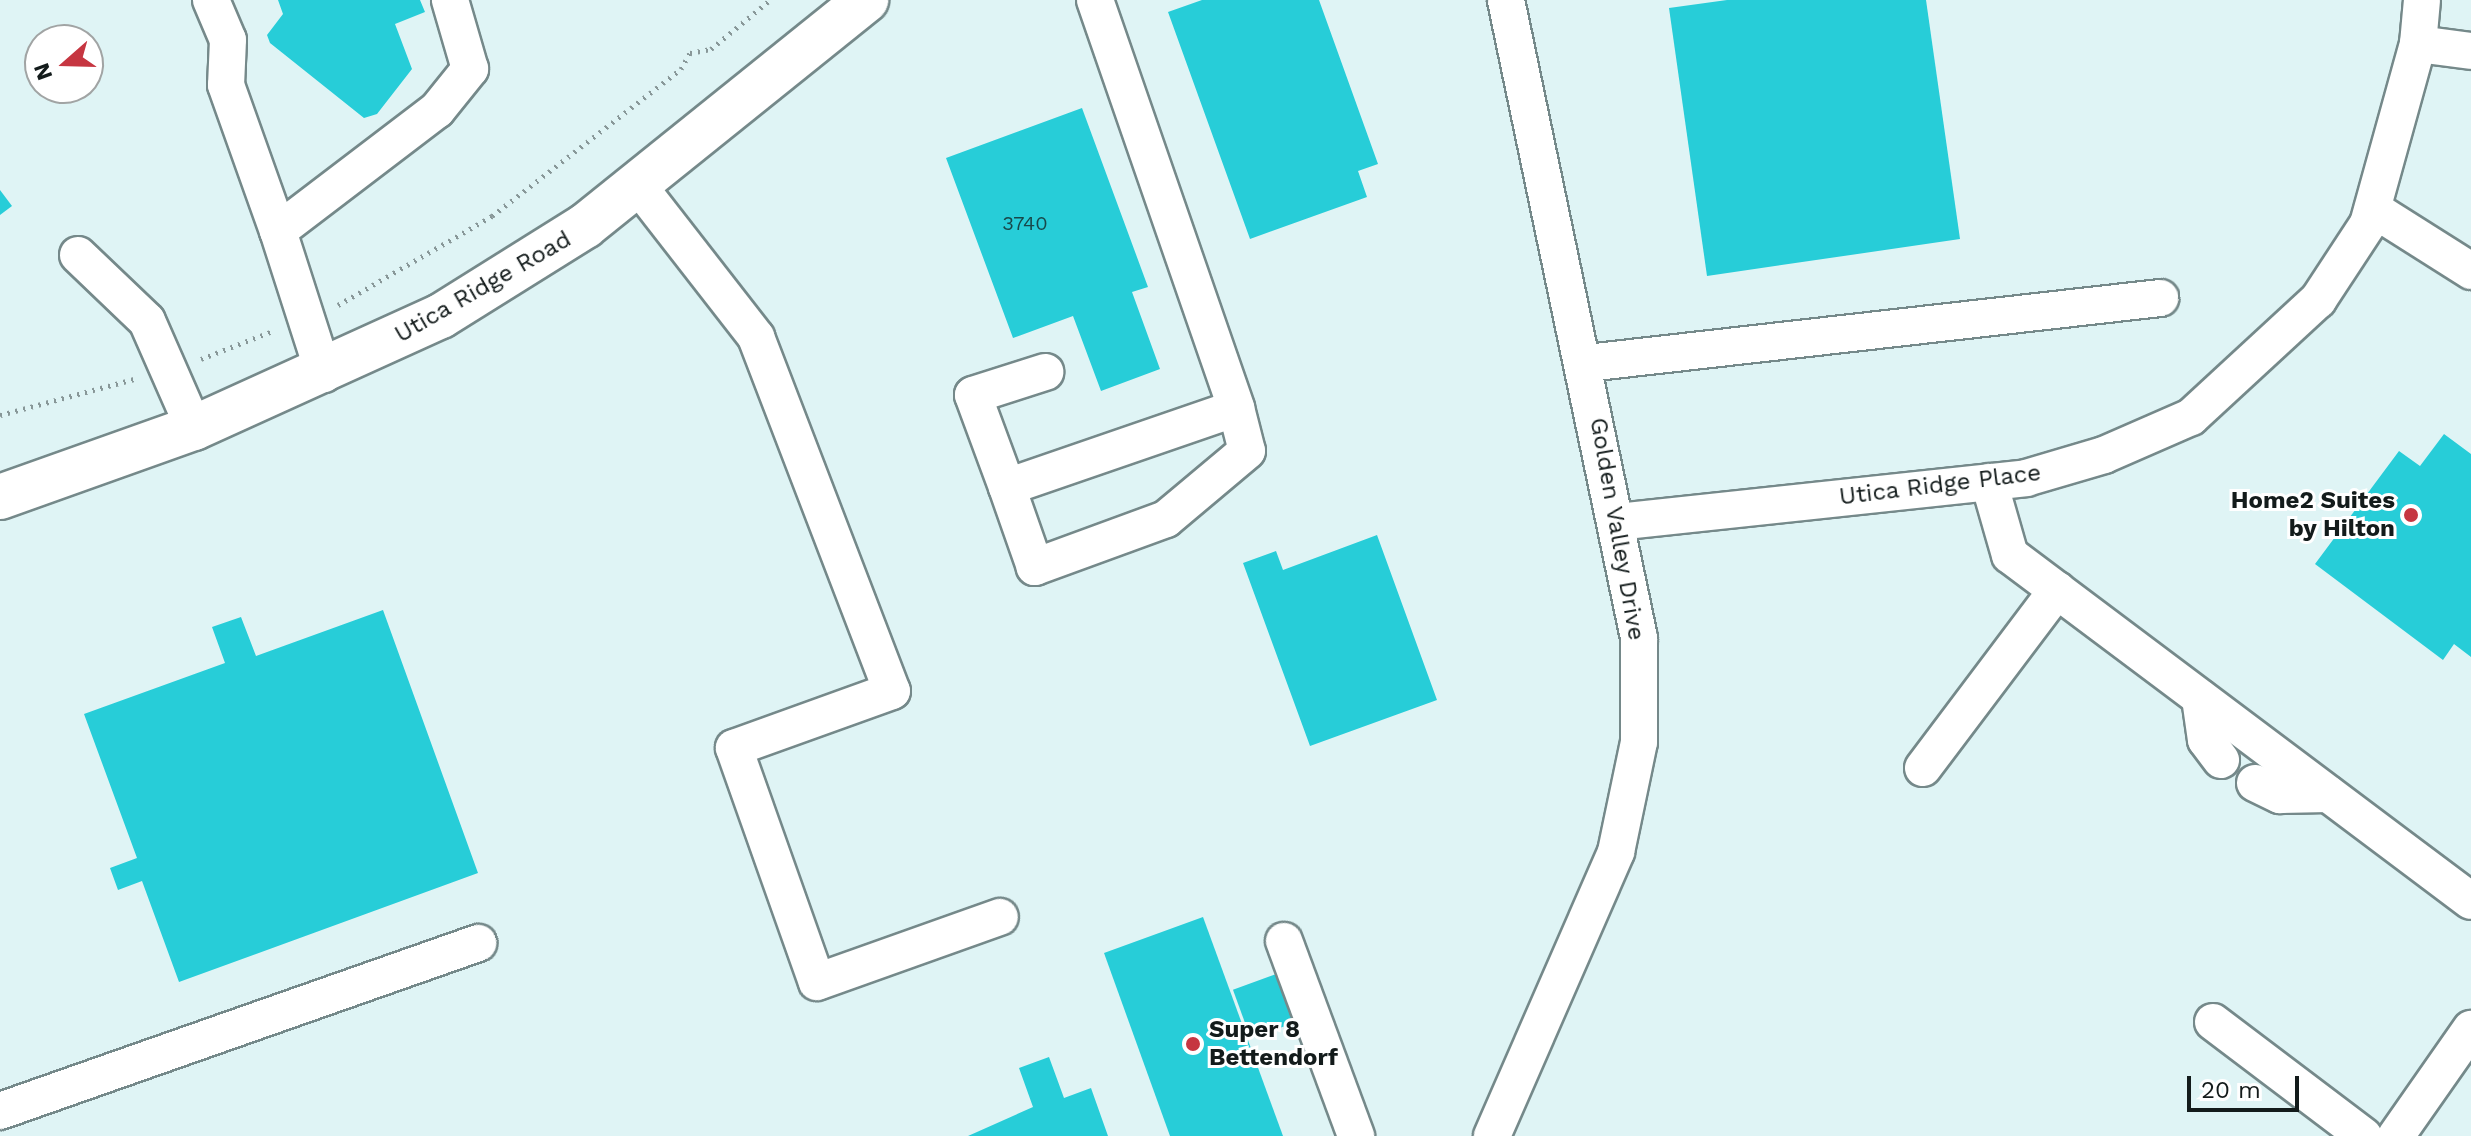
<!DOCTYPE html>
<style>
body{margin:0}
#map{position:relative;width:2471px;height:1136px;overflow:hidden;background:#dff4f5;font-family:"Work Sans",sans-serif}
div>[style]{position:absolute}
.building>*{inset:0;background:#27cdd8;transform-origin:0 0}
.path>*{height:5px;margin-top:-2.5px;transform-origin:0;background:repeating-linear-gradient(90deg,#889798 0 2px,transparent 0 8px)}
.roads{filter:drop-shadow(2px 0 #75898a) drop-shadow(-2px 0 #75898a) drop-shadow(0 2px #75898a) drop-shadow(0 -2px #75898a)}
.minor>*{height:36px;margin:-18px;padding:0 18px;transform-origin:18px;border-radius:18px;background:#fff}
.major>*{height:44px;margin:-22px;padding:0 22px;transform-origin:22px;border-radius:22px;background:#fff}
.dots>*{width:22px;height:22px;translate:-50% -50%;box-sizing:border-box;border:4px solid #fff;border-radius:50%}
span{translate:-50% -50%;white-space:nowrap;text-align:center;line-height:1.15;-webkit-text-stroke:6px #fff;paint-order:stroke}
.number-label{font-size:20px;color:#18484a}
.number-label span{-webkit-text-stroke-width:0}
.street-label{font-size:24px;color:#131b1b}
.poi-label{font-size:24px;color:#131b1b;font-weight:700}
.right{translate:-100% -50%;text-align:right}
.left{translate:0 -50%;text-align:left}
.north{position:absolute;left:24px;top:24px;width:80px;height:80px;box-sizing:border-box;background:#fff;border:2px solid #a1a4a4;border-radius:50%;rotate:250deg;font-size:22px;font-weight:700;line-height:32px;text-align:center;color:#131b1b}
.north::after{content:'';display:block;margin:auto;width:28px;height:36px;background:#c63641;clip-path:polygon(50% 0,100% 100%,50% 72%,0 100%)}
.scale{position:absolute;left:2187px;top:1076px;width:112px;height:36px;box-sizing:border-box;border:4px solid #131b1b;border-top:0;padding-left:10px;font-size:24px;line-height:28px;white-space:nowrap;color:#131b1b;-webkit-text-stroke:6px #fff;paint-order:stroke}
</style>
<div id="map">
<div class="building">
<div style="clip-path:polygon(278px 0,420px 0,425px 12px,395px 24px,412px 69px,377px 114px,364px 118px,270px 43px,267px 35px,283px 14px)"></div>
<div style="clip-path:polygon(1202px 0,1319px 0,1378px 164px,1358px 171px,1367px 197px,1250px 239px,1168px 12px)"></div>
<div style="clip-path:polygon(1727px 0,1926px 0,1960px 239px,1707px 276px,1669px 8px)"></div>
<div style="clip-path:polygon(1082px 108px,1148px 287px,1132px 292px,1160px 369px,1101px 391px,1073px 316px,1013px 338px,946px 158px)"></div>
<div style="clip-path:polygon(0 190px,12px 206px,0 215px)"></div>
<div style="clip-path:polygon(2444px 434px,2471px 454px,2471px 657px,2454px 644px,2443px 660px,2315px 564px,2399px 451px,2420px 466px)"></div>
<div style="clip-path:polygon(1377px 535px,1437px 700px,1310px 746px,1243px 563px,1276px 551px,1283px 570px)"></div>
<div style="clip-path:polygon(383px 610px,478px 873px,179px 982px,142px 881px,118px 890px,110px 868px,137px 858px,84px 714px,225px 663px,212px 627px,241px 617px,256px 656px)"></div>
<div style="clip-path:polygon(1203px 917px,1283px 1136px,1170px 1136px,1104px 953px)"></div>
<div style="left:1279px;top:973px;width:52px;height:49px;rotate:70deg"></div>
<div style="clip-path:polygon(1049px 1057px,1064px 1098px,1091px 1088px,1108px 1136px,968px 1136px,1033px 1107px,1019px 1068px)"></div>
</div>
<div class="path">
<div style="left:338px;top:305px;width:178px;rotate:-30deg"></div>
<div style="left:492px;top:216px;width:239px;rotate:-37.9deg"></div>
<div style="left:681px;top:69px;width:18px;rotate:-61deg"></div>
<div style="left:690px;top:53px;width:21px;rotate:-11deg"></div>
<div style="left:711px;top:49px;width:77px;rotate:-39.7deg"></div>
<div style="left:201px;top:359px;width:77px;rotate:-21.3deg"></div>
<div style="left:0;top:415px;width:139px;rotate:-15deg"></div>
</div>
<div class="roads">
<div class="minor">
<div style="left:211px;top:0;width:43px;rotate:67deg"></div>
<div style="left:228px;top:40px;width:45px;rotate:92.5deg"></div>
<div style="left:226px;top:85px;width:155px;rotate:70.4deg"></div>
<div style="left:1095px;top:0;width:432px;rotate:70.9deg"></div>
<div style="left:2418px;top:44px;width:53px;rotate:7.5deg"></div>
<div style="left:637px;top:184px;width:194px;rotate:52.1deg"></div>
<div style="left:756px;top:337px;width:379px;rotate:69deg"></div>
<div style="left:892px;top:691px;width:168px;rotate:160.2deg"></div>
<div style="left:734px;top:748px;width:248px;rotate:70.5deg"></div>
<div style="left:817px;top:982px;width:194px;rotate:-19.6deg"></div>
<div style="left:2373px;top:209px;width:116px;rotate:32.3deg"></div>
<div style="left:78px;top:255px;width:95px;rotate:43.7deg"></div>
<div style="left:147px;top:321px;width:117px;rotate:66.3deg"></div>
<div style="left:1587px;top:363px;width:577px;rotate:-6.47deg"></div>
<div style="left:324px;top:374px;width:150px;rotate:-107.8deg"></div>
<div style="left:278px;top:231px;width:200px;rotate:-37.3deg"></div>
<div style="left:437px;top:110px;width:53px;rotate:-51.2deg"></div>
<div style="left:470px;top:69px;width:72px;rotate:-106.2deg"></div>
<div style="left:1236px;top:408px;width:44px;rotate:75.7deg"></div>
<div style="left:1247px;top:451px;width:106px;rotate:140deg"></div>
<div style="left:1166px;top:519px;width:140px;rotate:159.9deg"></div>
<div style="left:1035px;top:567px;width:85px;rotate:-109.3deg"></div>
<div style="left:1007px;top:487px;width:242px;rotate:-19deg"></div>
<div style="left:1989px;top:482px;width:76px;rotate:74deg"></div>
<div style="left:2010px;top:555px;width:576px;rotate:36.89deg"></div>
<div style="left:1007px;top:487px;width:98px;rotate:-110.3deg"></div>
<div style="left:973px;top:395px;width:76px;rotate:-17.7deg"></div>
<div style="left:1617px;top:522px;width:411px;rotate:-6.1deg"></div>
<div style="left:2026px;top:478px;width:81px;rotate:-16.4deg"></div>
<div style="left:2104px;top:455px;width:95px;rotate:-23.6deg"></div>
<div style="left:2191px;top:417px;width:173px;rotate:-42.7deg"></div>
<div style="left:2318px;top:300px;width:91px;rotate:-56.7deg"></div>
<div style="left:2368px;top:224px;width:187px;rotate:-74.5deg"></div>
<div style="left:2418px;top:44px;width:44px;rotate:-84.8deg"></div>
<div style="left:2200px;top:698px;width:42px;rotate:81.9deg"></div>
<div style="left:2206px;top:740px;width:25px;rotate:53deg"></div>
<div style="left:1923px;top:768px;width:223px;rotate:-53deg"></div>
<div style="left:2255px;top:783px;width:28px;rotate:26deg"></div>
<div style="left:2280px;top:795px;width:48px;rotate:-1.2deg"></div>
<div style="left:1284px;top:941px;width:208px;rotate:69.7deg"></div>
<div style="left:2213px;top:1022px;width:189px;rotate:37.1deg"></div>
<div style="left:0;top:1111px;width:507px;rotate:-19.36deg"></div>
<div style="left:1492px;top:1136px;width:310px;rotate:-66.4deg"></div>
<div style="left:1616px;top:852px;width:112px;rotate:-78.2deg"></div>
<div style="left:1639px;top:742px;width:104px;rotate:-90deg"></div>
<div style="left:1639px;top:638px;width:652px;rotate:-101.78deg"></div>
<div style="left:2396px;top:1136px;width:131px;rotate:-55deg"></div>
</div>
<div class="major">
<div style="left:0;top:497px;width:206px;rotate:-19.6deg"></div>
<div style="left:194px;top:428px;width:271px;rotate:-24.4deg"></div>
<div style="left:441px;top:316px;width:170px;rotate:-32deg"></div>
<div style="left:585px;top:226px;width:361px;rotate:-38.8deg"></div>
</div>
</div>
<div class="dots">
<div style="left:2411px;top:515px;background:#c63641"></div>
<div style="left:1193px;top:1044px;background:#c63641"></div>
</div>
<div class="number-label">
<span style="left:1025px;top:223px">3740</span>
</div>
<div class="street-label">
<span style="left:483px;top:287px;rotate:-30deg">Utica Ridge Road</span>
<span style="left:1940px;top:485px;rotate:-7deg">Utica Ridge Place</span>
<span style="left:1617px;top:529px;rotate:80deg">Golden Valley Drive</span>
</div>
<div class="poi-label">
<span class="right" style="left:2395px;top:515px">Home2 Suites<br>by Hilton</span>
<span class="left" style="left:1209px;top:1044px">Super 8<br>Bettendorf</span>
</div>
<div class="north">N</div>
<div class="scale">20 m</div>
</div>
